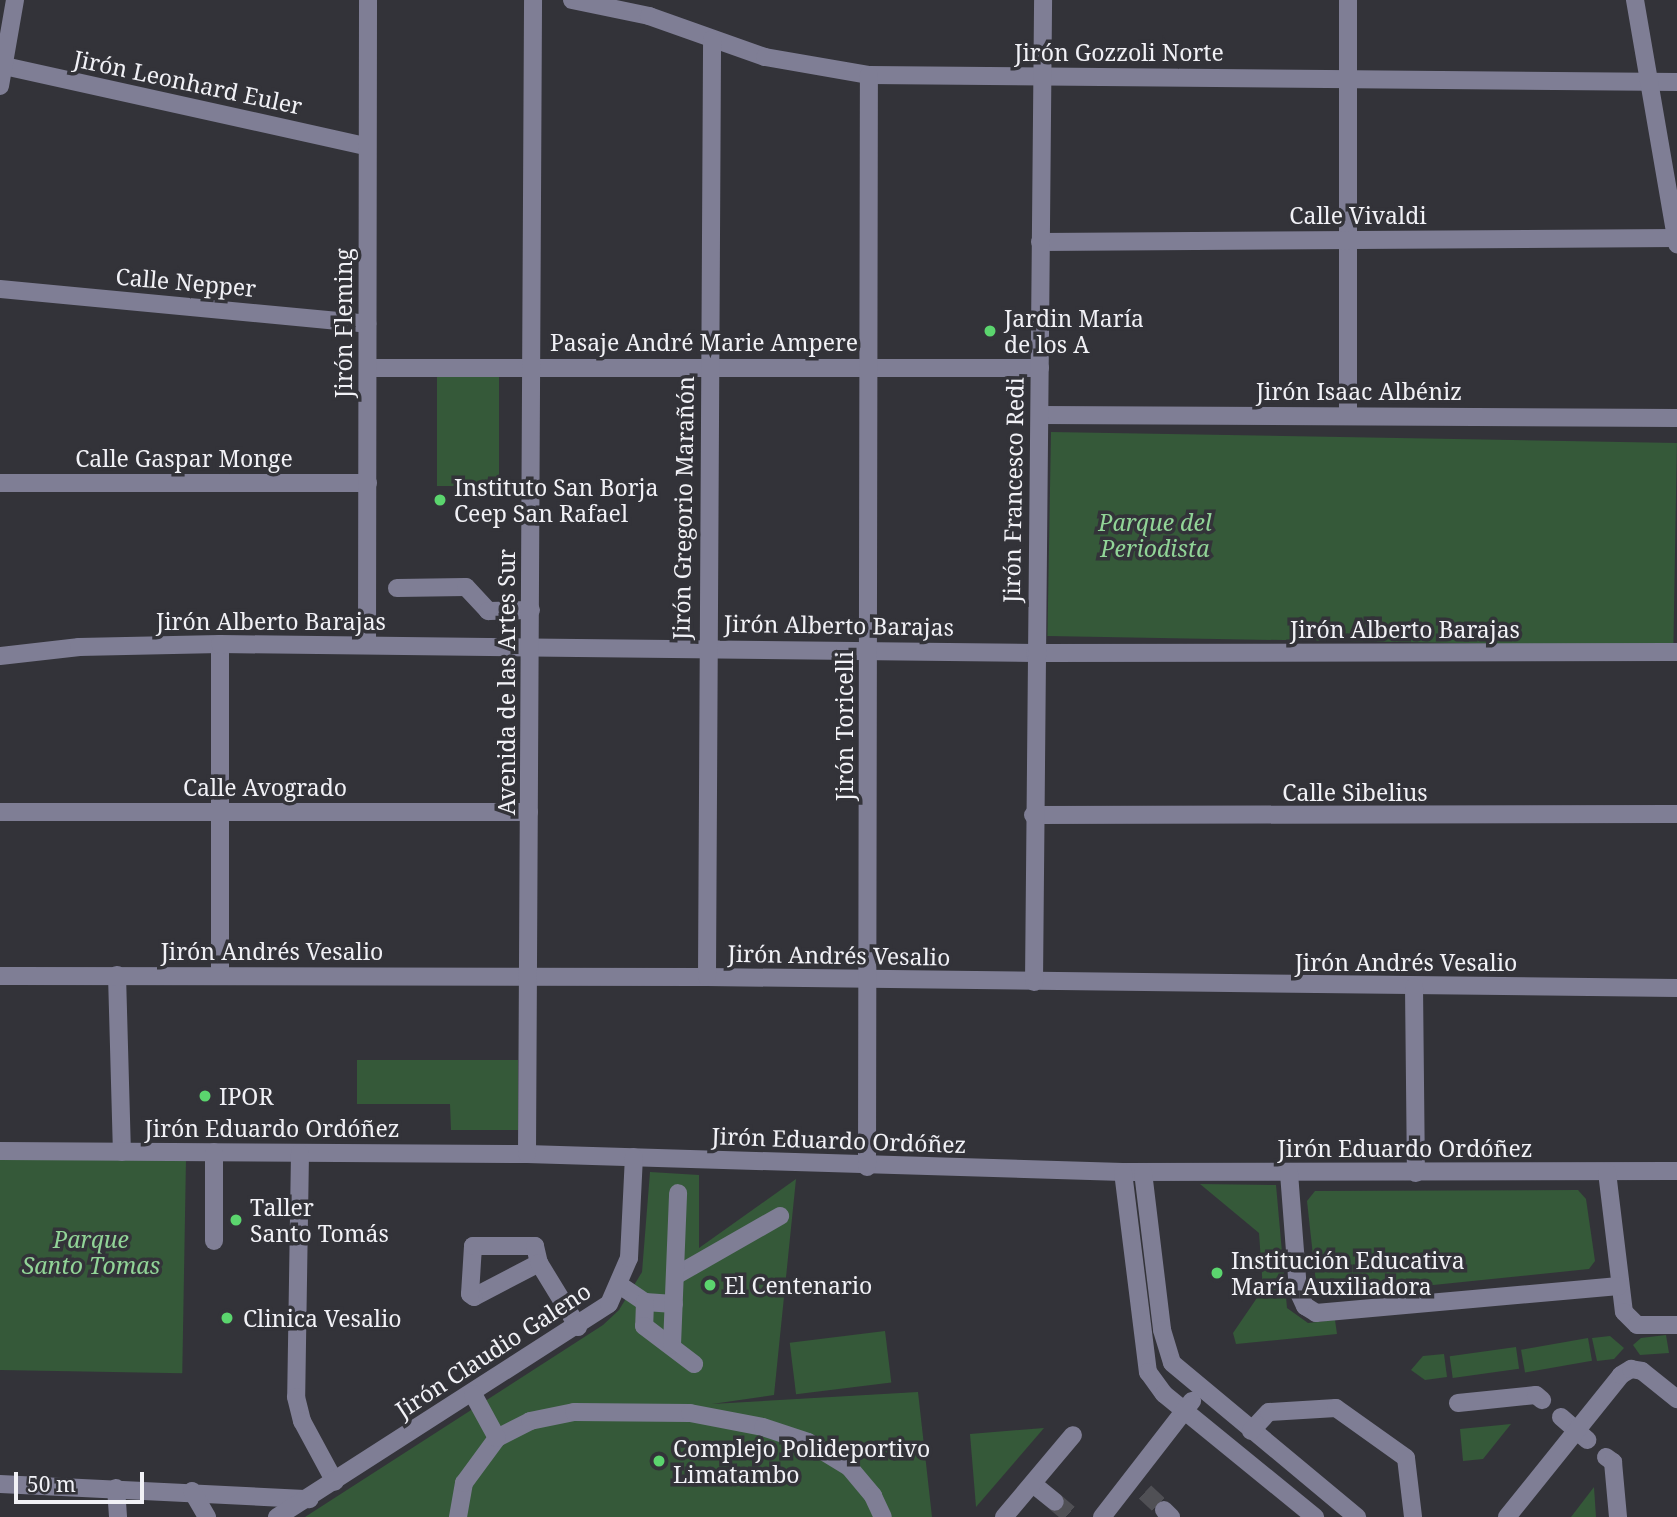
<!DOCTYPE html>
<meta charset="utf-8">
<style>
body{margin:0}
#map{position:relative;width:1677px;height:1517px;overflow:hidden;background:#333339;font-family:"Noto Serif",serif}
div>[style]{position:absolute}
.green>*{inset:0;background:#355939;transform-origin:0 0}
.minor-tunnel>*{height:18px;margin-top:-9px;transform-origin:0;background:repeating-linear-gradient(90deg,#505055 0 18px,transparent 0 27px)}
.minor>*{height:18px;margin:-9px;padding:0 9px;transform-origin:9px;border-radius:9px;background:#7f7e95}
.dots>*{width:19px;height:19px;translate:-50% -50%;box-sizing:border-box;border:4px solid #333339;border-radius:50%}
span{translate:-50% -50%;white-space:nowrap;text-align:center;line-height:1.15;-webkit-text-stroke:7px #333339;paint-order:stroke}
.street-label{font-size:23px;color:#f1f1f6}
.poi-label{font-size:23px;color:#f1f1f6}
.left{translate:0 -50%;text-align:left}
.park-label{font-size:23px;color:#91d497;font-style:italic}
.scale{position:absolute;left:14px;top:1472px;width:130px;height:32px;box-sizing:border-box;border:4px solid #f1f1f6;border-top:0;padding-left:9px;font-size:21px;line-height:24px;white-space:nowrap;color:#f1f1f6;-webkit-text-stroke:5px #333339;paint-order:stroke}
</style>
<div id="map">
<div class="green">
<div style="left:437px;top:377px;width:62px;height:109px"></div>
<div style="left:1051px;top:432px;width:626px;height:204px;rotate:1deg"></div>
<div style="clip-path:polygon(357px 1060px,518px 1060px,518px 1130px,451px 1130px,450px 1104px,357px 1104px)"></div>
<div style="left:0;top:1157px;width:186px;height:213px;rotate:1deg"></div>
<div style="clip-path:polygon(650px 1172px,699px 1175px,699px 1248px,796px 1179px,774px 1395px,712px 1404px,918px 1392px,932px 1517px,305px 1517px,603px 1325px,619px 1310px,642px 1272px)"></div>
<div style="clip-path:polygon(1200px 1184px,1276px 1185px,1287px 1308px,1308px 1323px,1335px 1320px,1337px 1334px,1236px 1344px,1233px 1333px,1263px 1289px,1259px 1233px)"></div>
<div style="clip-path:polygon(1578px 1190px,1586px 1199px,1595px 1261px,1589px 1269px,1326px 1296px,1317px 1292px,1307px 1201px,1315px 1191px)"></div>
<div style="left:885px;top:1331px;width:52px;height:96px;rotate:83deg"></div>
<div style="clip-path:polygon(1666px 1335px,1669px 1353px,1640px 1355px,1633px 1345px,1641px 1338px)"></div>
<div style="clip-path:polygon(1610px 1336px,1624px 1348px,1614px 1359px,1597px 1361px,1592px 1338px)"></div>
<div style="left:1588px;top:1338px;width:23px;height:68px;rotate:80deg"></div>
<div style="left:1516px;top:1347px;width:22px;height:67px;rotate:82deg"></div>
<div style="clip-path:polygon(1444px 1354px,1447px 1377px,1425px 1380px,1411px 1370px,1423px 1356px)"></div>
<div style="clip-path:polygon(1511px 1424px,1483px 1459px,1463px 1461px,1460px 1429px)"></div>
<div style="clip-path:polygon(1044px 1428px,976px 1507px,970px 1434px)"></div>
<div style="clip-path:polygon(1594px 1487px,1596px 1517px,1571px 1517px)"></div>
</div>
<div class="minor-tunnel">
<div style="left:1145px;top:1492px;width:26px;rotate:43deg"></div>
<div style="left:1055px;top:1502px;width:23px;rotate:40deg"></div>
</div>
<div class="minor">
<div style="left:572px;top:0;width:79px;rotate:11.7deg"></div>
<div style="left:649px;top:16px;width:123px;rotate:19.5deg"></div>
<div style="left:765px;top:57px;width:106px;rotate:9.8deg"></div>
<div style="left:869px;top:75px;width:808px;rotate:0.5deg"></div>
<div style="left:1348px;top:0;width:415px;rotate:90deg"></div>
<div style="left:1635px;top:0;width:248px;rotate:80.2deg"></div>
<div style="left:0;top:65px;width:375px;rotate:12.5deg"></div>
<div style="left:0;top:86px;width:87px;rotate:-80.1deg"></div>
<div style="left:1040px;top:242px;width:636px;rotate:-0.36deg"></div>
<div style="left:0;top:289px;width:369px;rotate:5.4deg"></div>
<div style="left:368px;top:368px;width:672px"></div>
<div style="left:1040px;top:415px;width:637px;rotate:0.27deg"></div>
<div style="left:0;top:483px;width:368px"></div>
<div style="left:397px;top:588px;width:69px;rotate:-0.8deg"></div>
<div style="left:466px;top:587px;width:33px;rotate:47deg"></div>
<div style="left:488px;top:611px;width:43px;rotate:-1.3deg"></div>
<div style="left:220px;top:644px;width:331px;rotate:90deg"></div>
<div style="left:367px;top:645px;width:645px;rotate:-89.91deg"></div>
<div style="left:0;top:656px;width:80px;rotate:-6.5deg"></div>
<div style="left:79px;top:647px;width:141px;rotate:-1.2deg"></div>
<div style="left:220px;top:644px;width:815px;rotate:0.63deg"></div>
<div style="left:1035px;top:653px;width:642px;rotate:-0.09deg"></div>
<div style="left:0;top:812px;width:529px"></div>
<div style="left:1033px;top:815px;width:644px;rotate:-0.09deg"></div>
<div style="left:117px;top:975px;width:177px;rotate:88.4deg"></div>
<div style="left:0;top:976px;width:707px;rotate:0.08deg"></div>
<div style="left:707px;top:977px;width:970px;rotate:0.65deg"></div>
<div style="left:707px;top:977px;width:938px;rotate:-89.69deg"></div>
<div style="left:1034px;top:982px;width:982px;rotate:-89.47deg"></div>
<div style="left:1414px;top:987px;width:186px;rotate:89.4deg"></div>
<div style="left:0;top:1151px;width:527px;rotate:0.33deg"></div>
<div style="left:527px;top:1154px;width:596px;rotate:1.73deg"></div>
<div style="left:1123px;top:1172px;width:554px;rotate:-0.1deg"></div>
<div style="left:300px;top:1153px;width:244px;rotate:90.9deg"></div>
<div style="left:296px;top:1397px;width:25px;rotate:76deg"></div>
<div style="left:302px;top:1421px;width:69px;rotate:61.6deg"></div>
<div style="left:527px;top:1154px;width:1154px;rotate:-89.7deg"></div>
<div style="left:867px;top:1167px;width:1092px;rotate:-89.9deg"></div>
<div style="left:1123px;top:1172px;width:202px;rotate:82.9deg"></div>
<div style="left:1148px;top:1372px;width:27px;rotate:54deg"></div>
<div style="left:1164px;top:1394px;width:195px;rotate:39.2deg"></div>
<div style="left:1143px;top:1172px;width:159px;rotate:83.1deg"></div>
<div style="left:1162px;top:1330px;width:34px;rotate:73deg"></div>
<div style="left:1172px;top:1363px;width:241px;rotate:39.8deg"></div>
<div style="left:1607px;top:1172px;width:141px;rotate:83.1deg"></div>
<div style="left:1624px;top:1312px;width:18px;rotate:45deg"></div>
<div style="left:1637px;top:1325px;width:40px"></div>
<div style="left:1289px;top:1173px;width:118px;rotate:85.6deg"></div>
<div style="left:1298px;top:1291px;width:17px;rotate:65deg"></div>
<div style="left:1305px;top:1306px;width:13px;rotate:32deg"></div>
<div style="left:1316px;top:1313px;width:304px;rotate:-5.1deg"></div>
<div style="left:214px;top:1241px;width:89px;rotate:-90deg"></div>
<div style="left:539px;top:1263px;width:73px;rotate:152.4deg"></div>
<div style="left:474px;top:1297px;width:5px;rotate:-143deg"></div>
<div style="left:470px;top:1294px;width:48px;rotate:-86.4deg"></div>
<div style="left:473px;top:1246px;width:62px"></div>
<div style="left:535px;top:1246px;width:17px;rotate:77deg"></div>
<div style="left:539px;top:1263px;width:75px;rotate:58.6deg"></div>
<div style="left:675px;top:1276px;width:121px;rotate:-29.7deg"></div>
<div style="left:621px;top:1286px;width:29px;rotate:34deg"></div>
<div style="left:645px;top:1302px;width:29px;rotate:4deg"></div>
<div style="left:645px;top:1302px;width:24px;rotate:92deg"></div>
<div style="left:644px;top:1326px;width:63px;rotate:37.2deg"></div>
<div style="left:672px;top:1345px;width:152px;rotate:-87.7deg"></div>
<div style="left:1458px;top:1403px;width:78px;rotate:-5.9deg"></div>
<div style="left:1536px;top:1395px;width:8px;rotate:40deg"></div>
<div style="left:1561px;top:1417px;width:35px;rotate:41deg"></div>
<div style="left:1251px;top:1431px;width:26px;rotate:-47deg"></div>
<div style="left:1269px;top:1412px;width:67px;rotate:-3.4deg"></div>
<div style="left:1336px;top:1408px;width:86px;rotate:35.5deg"></div>
<div style="left:1406px;top:1458px;width:59px;rotate:83.2deg"></div>
<div style="left:497px;top:1438px;width:37px;rotate:-27deg"></div>
<div style="left:530px;top:1421px;width:45px;rotate:-11.6deg"></div>
<div style="left:574px;top:1412px;width:116px;rotate:0.5deg"></div>
<div style="left:690px;top:1413px;width:74px;rotate:10.9deg"></div>
<div style="left:763px;top:1427px;width:47px;rotate:18.4deg"></div>
<div style="left:808px;top:1442px;width:48px;rotate:31.4deg"></div>
<div style="left:849px;top:1467px;width:38px;rotate:50deg"></div>
<div style="left:873px;top:1496px;width:23px;rotate:65deg"></div>
<div style="left:1606px;top:1457px;width:9px;rotate:36deg"></div>
<div style="left:1613px;top:1462px;width:55px;rotate:84.8deg"></div>
<div style="left:0;top:1484px;width:310px;rotate:2.8deg"></div>
<div style="left:1033px;top:1484px;width:28px;rotate:39deg"></div>
<div style="left:116px;top:1488px;width:29px;rotate:86deg"></div>
<div style="left:192px;top:1491px;width:30px;rotate:60deg"></div>
<div style="left:1164px;top:1510px;width:10px;rotate:45deg"></div>
<div style="left:277px;top:1517px;width:394px;rotate:-32.7deg"></div>
<div style="left:609px;top:1304px;width:50px;rotate:-66.5deg"></div>
<div style="left:629px;top:1258px;width:101px;rotate:-87.2deg"></div>
<div style="left:458px;top:1517px;width:35px;rotate:-80deg"></div>
<div style="left:464px;top:1483px;width:56px;rotate:-53.7deg"></div>
<div style="left:497px;top:1438px;width:50px;rotate:-118.6deg"></div>
<div style="left:1004px;top:1517px;width:107px;rotate:-49.9deg"></div>
<div style="left:1102px;top:1517px;width:147px;rotate:-52.2deg"></div>
<div style="left:1507px;top:1517px;width:182px;rotate:-51.2deg"></div>
<div style="left:1621px;top:1375px;width:12px;rotate:-31deg"></div>
<div style="left:1631px;top:1369px;width:11px;rotate:10deg"></div>
<div style="left:1642px;top:1371px;width:45px;rotate:38.7deg"></div>
</div>
<div class="dots">
<div style="left:990px;top:331px;background:#5bd56e"></div>
<div style="left:440px;top:500px;background:#5bd56e"></div>
<div style="left:205px;top:1096px;background:#5bd56e"></div>
<div style="left:236px;top:1220px;background:#5bd56e"></div>
<div style="left:1217px;top:1273px;background:#5bd56e"></div>
<div style="left:710px;top:1285px;background:#5bd56e"></div>
<div style="left:227px;top:1318px;background:#5bd56e"></div>
<div style="left:659px;top:1461px;background:#5bd56e"></div>
</div>
<div class="street-label">
<span style="left:1119px;top:52px">Jirón Gozzoli Norte</span>
<span style="left:188px;top:82px;rotate:12deg">Jirón Leonhard Euler</span>
<span style="left:1358px;top:215px">Calle Vivaldi</span>
<span style="left:186px;top:282px;rotate:5deg">Calle Nepper</span>
<span style="left:343px;top:323px;rotate:-90deg">Jirón Fleming</span>
<span style="left:704px;top:342px">Pasaje André Marie Ampere</span>
<span style="left:1359px;top:391px">Jirón Isaac Albéniz</span>
<span style="left:184px;top:458px">Calle Gaspar Monge</span>
<span style="left:1013px;top:490px;rotate:-89deg">Jirón Francesco Redi</span>
<span style="left:683px;top:508px;rotate:-89deg">Jirón Gregorio Marañón</span>
<span style="left:271px;top:621px">Jirón Alberto Barajas</span>
<span style="left:839px;top:625px;rotate:1deg">Jirón Alberto Barajas</span>
<span style="left:1405px;top:629px">Jirón Alberto Barajas</span>
<span style="left:506px;top:682px;rotate:-90deg">Avenida de las Artes Sur</span>
<span style="left:844px;top:726px;rotate:-90deg">Jirón Toricelli</span>
<span style="left:265px;top:787px">Calle Avogrado</span>
<span style="left:1355px;top:792px">Calle Sibelius</span>
<span style="left:272px;top:951px">Jirón Andrés Vesalio</span>
<span style="left:839px;top:955px;rotate:1deg">Jirón Andrés Vesalio</span>
<span style="left:1406px;top:962px">Jirón Andrés Vesalio</span>
<span style="left:272px;top:1128px">Jirón Eduardo Ordóñez</span>
<span style="left:839px;top:1140px;rotate:2deg">Jirón Eduardo Ordóñez</span>
<span style="left:1405px;top:1148px">Jirón Eduardo Ordóñez</span>
<span style="left:493px;top:1350px;rotate:-33deg">Jirón Claudio Galeno</span>
</div>
<div class="poi-label">
<span class="left" style="left:1004px;top:331px">Jardin María<br>de los A</span>
<span class="left" style="left:454px;top:500px">Instituto San Borja<br>Ceep San Rafael</span>
<span class="left" style="left:219px;top:1096px">IPOR</span>
<span class="left" style="left:250px;top:1220px">Taller<br>Santo Tomás</span>
<span class="left" style="left:1231px;top:1273px">Institución Educativa<br>María Auxiliadora</span>
<span class="left" style="left:724px;top:1285px">El Centenario</span>
<span class="left" style="left:243px;top:1318px">Clinica Vesalio</span>
<span class="left" style="left:673px;top:1461px">Complejo Polideportivo<br>Limatambo</span>
</div>
<div class="park-label">
<span style="left:1155px;top:535px">Parque del<br>Periodista</span>
<span style="left:91px;top:1252px">Parque<br>Santo Tomas</span>
</div>
<div class="scale">50 m</div>
</div>
